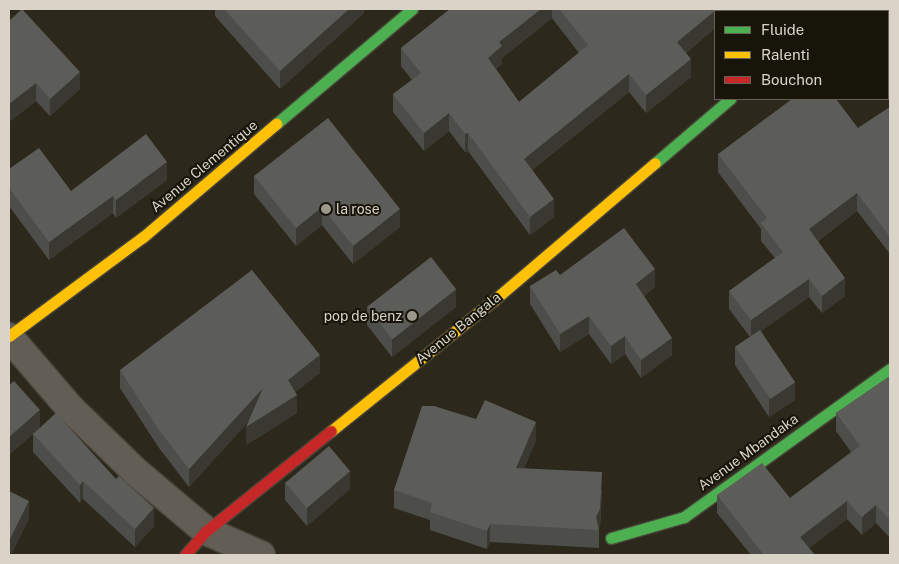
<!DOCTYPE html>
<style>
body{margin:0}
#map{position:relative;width:899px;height:564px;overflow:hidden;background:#2c281b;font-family:"Public Sans",sans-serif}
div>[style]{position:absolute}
.roads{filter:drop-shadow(1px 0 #474439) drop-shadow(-1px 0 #474439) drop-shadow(0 1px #474439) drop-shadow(0 -1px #474439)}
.street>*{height:28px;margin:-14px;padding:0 14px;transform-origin:14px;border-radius:14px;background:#625e55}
.fast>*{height:11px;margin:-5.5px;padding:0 5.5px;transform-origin:5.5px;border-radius:5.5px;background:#4caf50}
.slow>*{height:11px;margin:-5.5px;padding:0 5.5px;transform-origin:5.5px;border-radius:5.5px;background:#ffc107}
.jam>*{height:11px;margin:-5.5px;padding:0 5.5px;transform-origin:5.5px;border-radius:5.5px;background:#c62828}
.wall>*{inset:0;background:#4d4e4a}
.shaded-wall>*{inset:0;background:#393932;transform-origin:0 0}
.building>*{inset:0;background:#5c5c58;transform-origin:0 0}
.dots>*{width:14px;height:14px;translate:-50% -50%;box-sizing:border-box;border:2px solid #17140a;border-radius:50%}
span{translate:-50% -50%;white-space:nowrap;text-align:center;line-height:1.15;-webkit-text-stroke:4px #17140a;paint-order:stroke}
.street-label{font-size:14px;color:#d9d4c7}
.poi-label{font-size:14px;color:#d9d4c7}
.left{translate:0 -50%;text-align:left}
.right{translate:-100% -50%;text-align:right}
.frame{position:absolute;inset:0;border:10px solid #d9d4c7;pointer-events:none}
.legend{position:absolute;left:714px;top:10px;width:175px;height:90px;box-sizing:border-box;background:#17140a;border:1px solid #656156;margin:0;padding:6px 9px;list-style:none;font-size:15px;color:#d9d4c7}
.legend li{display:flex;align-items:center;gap:10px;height:25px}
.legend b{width:25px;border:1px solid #656156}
</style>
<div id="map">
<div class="roads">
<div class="street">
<div style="left:832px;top:11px;width:4px;rotate:-34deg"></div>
<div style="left:888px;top:46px;width:4px;rotate:56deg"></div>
<div style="left:9px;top:337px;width:94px;rotate:49.3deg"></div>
<div style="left:70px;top:408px;width:92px;rotate:44.1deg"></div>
<div style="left:136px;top:472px;width:92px;rotate:40.1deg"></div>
<div style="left:206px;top:531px;width:60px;rotate:23.6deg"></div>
</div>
<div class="fast">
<div style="left:276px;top:124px;width:178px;rotate:-40.2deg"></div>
<div style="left:655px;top:163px;width:99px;rotate:-40.5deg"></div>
<div style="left:611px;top:538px;width:76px;rotate:-16deg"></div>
<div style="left:684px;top:517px;width:254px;rotate:-35.7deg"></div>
</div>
<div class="slow">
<div style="left:9px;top:336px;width:167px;rotate:-36.5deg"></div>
<div style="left:143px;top:237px;width:175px;rotate:-40.4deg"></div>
<div style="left:331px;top:431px;width:209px;rotate:-38.8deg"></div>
<div style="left:494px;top:300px;width:211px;rotate:-40.4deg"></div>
</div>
<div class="jam">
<div style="left:185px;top:555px;width:32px;rotate:-49deg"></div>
<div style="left:206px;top:531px;width:160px;rotate:-38.7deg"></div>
</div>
</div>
<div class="wall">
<div style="clip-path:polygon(215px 9px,364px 9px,364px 13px,280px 89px,215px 16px)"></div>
<div style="clip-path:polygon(evenodd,450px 9px,632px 9px,633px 10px,715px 11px,715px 28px,686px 53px,691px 77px,646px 113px,629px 92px,532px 170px,554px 217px,530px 235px,468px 151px,465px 152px,449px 131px,424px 151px,393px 112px,393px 94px,412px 80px,401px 66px,401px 48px,450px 9px,552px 18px,579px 53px,519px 102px,496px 69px,502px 64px,502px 58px,552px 18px)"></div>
<div style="clip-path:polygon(9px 21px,80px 89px,50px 116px,36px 101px,9px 122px)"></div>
<div style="clip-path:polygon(890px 107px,890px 254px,857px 211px,818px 241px,845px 296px,822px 313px,809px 297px,761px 331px,795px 400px,769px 417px,735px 365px,735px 347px,750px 337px,729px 309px,729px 291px,775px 258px,761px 241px,761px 229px,718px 172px,718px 154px,858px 128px)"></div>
<div style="clip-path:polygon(9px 169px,71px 191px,167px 180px,116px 218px,113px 213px,49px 260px,9px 206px)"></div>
<div style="clip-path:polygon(254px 176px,400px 227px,353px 264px,322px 225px,296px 246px,254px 194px)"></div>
<div style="clip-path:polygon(560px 275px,655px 287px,644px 296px,672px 355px,641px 378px,625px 354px,611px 364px,589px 334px,560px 352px,530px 304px,530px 286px)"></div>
<div style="clip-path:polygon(367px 307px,456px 307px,392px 357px,367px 325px)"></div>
<div style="clip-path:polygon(120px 370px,320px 373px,295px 392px,297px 413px,246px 445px,248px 422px,189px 487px,159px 448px,120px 388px)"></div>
<div style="clip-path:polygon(890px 376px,890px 538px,876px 523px,862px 535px,847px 519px,809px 548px,815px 555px,751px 555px,717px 513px,717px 495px,790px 498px,851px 452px,836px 431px,836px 413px)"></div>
<div style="clip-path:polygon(9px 385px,40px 428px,154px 526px,135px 547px,83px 499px,80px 503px,33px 452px,33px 434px,10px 454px,9px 452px)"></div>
<div style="clip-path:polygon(536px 440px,524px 468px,602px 490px,600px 527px,599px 529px,599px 548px,490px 542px,487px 549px,430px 530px,430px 520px,394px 508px,394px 490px)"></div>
<div style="clip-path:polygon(285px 482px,350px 489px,307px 526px,285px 500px)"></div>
</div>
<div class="shaded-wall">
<div style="clip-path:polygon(349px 9px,364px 9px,364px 13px,280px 89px,280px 71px)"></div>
<div style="clip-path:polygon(541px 9px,552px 9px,552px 18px,502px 58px,502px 64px,488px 76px,488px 58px,499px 42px)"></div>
<div style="clip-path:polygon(717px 9px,739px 9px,736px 11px,715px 11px,715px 28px,677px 60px,677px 42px)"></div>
<div style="clip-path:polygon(691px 59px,691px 77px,646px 113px,646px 95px)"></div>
<div style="clip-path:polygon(80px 72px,80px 89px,50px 116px,50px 99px)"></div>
<div style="clip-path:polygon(629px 74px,629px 92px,524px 176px,524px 159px)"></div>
<div style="clip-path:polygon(36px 83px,36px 101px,9px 122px,9px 104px)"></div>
<div style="clip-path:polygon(449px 113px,449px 131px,424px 151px,424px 133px)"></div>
<div style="left:468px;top:133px;width:18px;height:3px;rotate:90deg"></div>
<div style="clip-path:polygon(167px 162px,167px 180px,116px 218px,116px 200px)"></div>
<div style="clip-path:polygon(857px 193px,857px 211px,809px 247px,809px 229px)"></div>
<div style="clip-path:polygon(113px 196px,113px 213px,49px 260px,49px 242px)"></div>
<div style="clip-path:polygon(554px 199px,554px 217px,530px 235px,530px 217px)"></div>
<div style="clip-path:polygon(322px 207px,322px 225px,296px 246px,296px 228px)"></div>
<div style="clip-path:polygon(400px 209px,400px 227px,353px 264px,353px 246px)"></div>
<div style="clip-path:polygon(655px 269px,655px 287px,636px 302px,636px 284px)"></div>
<div style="clip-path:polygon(845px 278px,845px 296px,822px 313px,822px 296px)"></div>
<div style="clip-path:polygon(809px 279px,809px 297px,751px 338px,751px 320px)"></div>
<div style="clip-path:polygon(456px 289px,456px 307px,392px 357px,392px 339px)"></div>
<div style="clip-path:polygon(589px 316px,589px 334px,560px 352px,560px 334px)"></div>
<div style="clip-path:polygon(625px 336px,625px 354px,611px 364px,611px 346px)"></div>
<div style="clip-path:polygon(672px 338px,672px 355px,641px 378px,641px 360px)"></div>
<div style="clip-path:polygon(320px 355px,320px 373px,288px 397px,288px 380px)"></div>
<div style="clip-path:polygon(795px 382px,795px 400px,769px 417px,769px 399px)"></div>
<div style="clip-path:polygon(263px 388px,263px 406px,189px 487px,189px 469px)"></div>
<div style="clip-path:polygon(297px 395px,297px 413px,246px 445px,246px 427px)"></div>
<div style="clip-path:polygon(40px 410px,40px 428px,10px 454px,10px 436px)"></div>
<div style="clip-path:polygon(536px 422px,536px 440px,516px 486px,516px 468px)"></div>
<div style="clip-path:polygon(350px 471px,350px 489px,307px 526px,307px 508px)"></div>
<div style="clip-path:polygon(602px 472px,600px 527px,598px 530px,596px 517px)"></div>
<div style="clip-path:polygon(83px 481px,83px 499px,80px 503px,80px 485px)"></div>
<div style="clip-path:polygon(29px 501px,29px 519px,11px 555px,9px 555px,9px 541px)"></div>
<div style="clip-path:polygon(847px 501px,847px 519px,800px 555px,800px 537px)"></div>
<div style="clip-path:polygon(876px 505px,876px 523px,862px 535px,862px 517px)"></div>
<div style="clip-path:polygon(154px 508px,154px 526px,135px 547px,135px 529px)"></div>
<div style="clip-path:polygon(490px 524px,490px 542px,487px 549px,487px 531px)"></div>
</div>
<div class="building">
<div style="clip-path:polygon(22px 9px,80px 72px,50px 99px,36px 83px,9px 104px,9px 21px)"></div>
<div style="clip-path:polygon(224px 9px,349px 9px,280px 71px)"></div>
<div style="clip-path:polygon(450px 9px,541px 9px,499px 42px,502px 46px,488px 58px,519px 102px,588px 45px,559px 9px,632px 9px,633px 10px,634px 9px,717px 9px,677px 42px,691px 59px,646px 95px,629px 74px,524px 159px,554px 199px,530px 217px,468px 133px,465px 134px,449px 113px,424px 133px,393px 94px,421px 73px,401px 48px)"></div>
<div style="clip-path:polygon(792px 99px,836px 99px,858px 128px,890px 107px,890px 237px,857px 193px,809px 229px,845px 278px,822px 296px,809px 279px,751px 320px,729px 291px,783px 252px,761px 223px,767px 218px,718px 154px)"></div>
<div style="clip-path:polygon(328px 118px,400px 209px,353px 246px,322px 207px,296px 228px,254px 176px)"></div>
<div style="clip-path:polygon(146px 134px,167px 162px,116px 200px,113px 196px,49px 242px,9px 188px,9px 169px,39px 148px,71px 191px)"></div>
<div style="clip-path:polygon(624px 228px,655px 269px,636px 284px,672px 338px,641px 360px,625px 336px,611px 346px,589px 316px,560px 334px,530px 286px,556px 270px,560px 275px)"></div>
<div style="left:431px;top:257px;width:41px;height:81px;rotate:52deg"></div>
<div style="clip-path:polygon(252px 270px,320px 355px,288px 380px,297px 395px,246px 427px,263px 388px,189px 469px,159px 430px,120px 370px)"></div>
<div style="left:760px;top:330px;width:63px;height:30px;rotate:56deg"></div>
<div style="clip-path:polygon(890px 376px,890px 520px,876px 505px,862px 517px,847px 501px,800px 537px,815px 555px,764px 555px,717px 495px,762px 463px,790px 498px,860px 446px,836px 413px)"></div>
<div style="clip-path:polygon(14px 381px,40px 410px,10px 436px,9px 434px,9px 385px)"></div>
<div style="clip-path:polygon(485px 400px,536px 422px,516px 468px,602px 472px,600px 509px,596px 517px,599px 530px,490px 524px,487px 531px,430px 512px,432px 503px,394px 490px,422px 406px,434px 406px,476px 419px)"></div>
<div style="clip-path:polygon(56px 413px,116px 479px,119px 476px,154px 508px,135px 529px,83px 481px,80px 485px,33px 434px)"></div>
<div style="left:329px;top:446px;width:33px;height:57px;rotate:50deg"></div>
<div style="clip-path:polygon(9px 491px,29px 501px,9px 541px)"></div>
</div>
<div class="dots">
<div style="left:326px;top:209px;background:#9c988b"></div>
<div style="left:412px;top:316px;background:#9c988b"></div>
</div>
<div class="street-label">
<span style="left:204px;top:166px;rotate:-40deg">Avenue Clementique</span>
<span style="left:458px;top:328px;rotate:-39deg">Avenue Bangala</span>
<span style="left:748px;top:452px;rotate:-36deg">Avenue Mbandaka</span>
</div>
<div class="poi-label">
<span class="left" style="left:336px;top:209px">la rose</span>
<span class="right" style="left:402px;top:316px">pop de benz</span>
</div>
<div class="frame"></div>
<ul class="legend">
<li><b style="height:6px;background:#4caf50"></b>Fluide</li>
<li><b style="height:6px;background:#ffc107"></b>Ralenti</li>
<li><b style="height:6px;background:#c62828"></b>Bouchon</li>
</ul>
</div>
